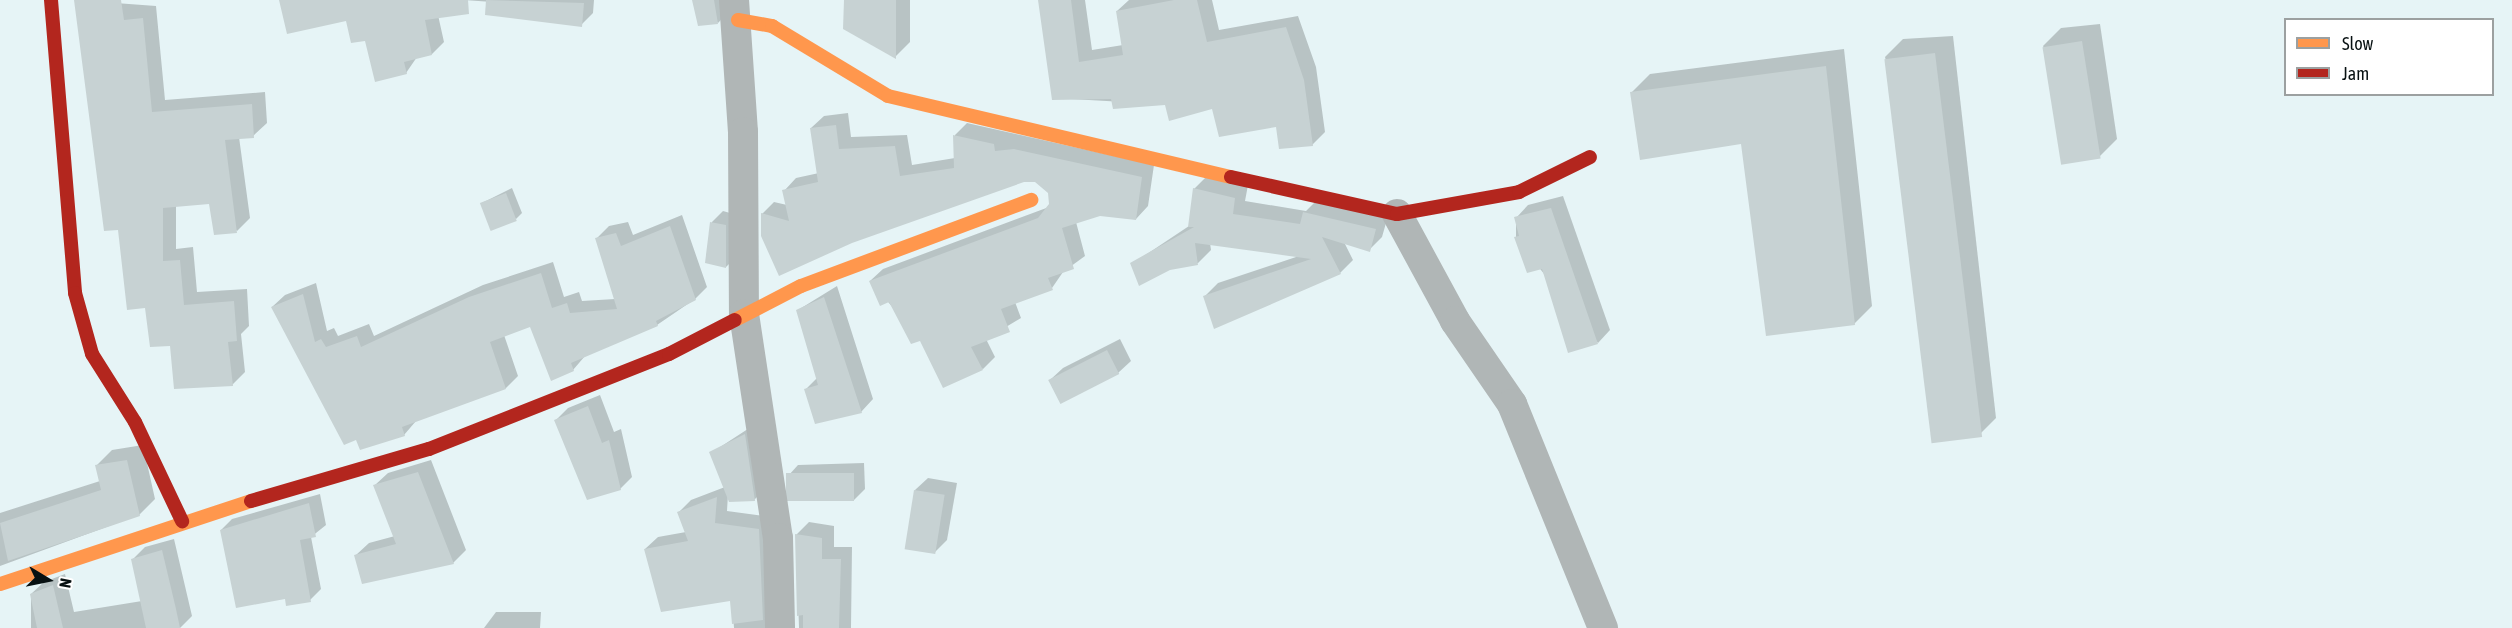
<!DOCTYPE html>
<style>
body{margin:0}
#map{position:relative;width:2512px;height:628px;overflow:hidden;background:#e6f4f6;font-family:"Asap Condensed",sans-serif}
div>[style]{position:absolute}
.shadow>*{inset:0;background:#0003}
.building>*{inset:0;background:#c7d2d3;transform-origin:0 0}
.street>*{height:30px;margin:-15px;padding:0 15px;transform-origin:15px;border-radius:15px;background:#b0b6b6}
.slow>*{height:14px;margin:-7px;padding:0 7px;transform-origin:7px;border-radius:7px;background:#ff974d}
.jam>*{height:14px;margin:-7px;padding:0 7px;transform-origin:7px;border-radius:7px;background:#b3261e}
span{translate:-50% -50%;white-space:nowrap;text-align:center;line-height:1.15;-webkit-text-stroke:4.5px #fff;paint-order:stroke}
.legend{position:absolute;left:2284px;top:18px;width:210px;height:78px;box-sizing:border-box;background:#fff;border:2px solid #9ca0a0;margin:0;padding:8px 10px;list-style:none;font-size:18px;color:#081112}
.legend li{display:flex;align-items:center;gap:12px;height:30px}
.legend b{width:30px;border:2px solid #9ca0a0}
.north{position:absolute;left:18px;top:550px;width:60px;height:60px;-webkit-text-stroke:4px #fff;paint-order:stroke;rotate:100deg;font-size:16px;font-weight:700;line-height:24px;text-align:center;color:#081112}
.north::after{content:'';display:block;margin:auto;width:21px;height:27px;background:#081112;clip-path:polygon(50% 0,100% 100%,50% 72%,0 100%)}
</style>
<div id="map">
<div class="shadow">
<div style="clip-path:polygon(75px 0,156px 6px,165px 100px,265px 92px,267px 123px,253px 136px,239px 137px,250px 218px,237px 231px,210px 202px,176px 205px,176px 249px,193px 247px,197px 292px,247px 289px,249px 326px,241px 334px,245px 372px,232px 385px,171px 344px,146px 307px,119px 229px)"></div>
<div style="clip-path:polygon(289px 0,464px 0,438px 15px,444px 42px,432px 54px,417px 57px,406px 73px,348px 19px)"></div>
<div style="clip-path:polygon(464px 0,594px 0,593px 13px,581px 25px,520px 4px)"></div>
<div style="clip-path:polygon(693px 0,728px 0,730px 10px,718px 23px)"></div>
<div style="clip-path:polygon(845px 0,910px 0,910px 42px,895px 57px)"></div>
<div style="clip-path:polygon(1039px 0,1085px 0,1092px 50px,1123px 45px,1117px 11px,1129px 0,1212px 0,1219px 30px,1298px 16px,1316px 67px,1325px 132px,1312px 145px,1277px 126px,1213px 107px,1053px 98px)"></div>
<div style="clip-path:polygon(2100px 24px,2117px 139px,2099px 157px,2043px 46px,2061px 28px)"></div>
<div style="clip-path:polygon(1953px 36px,1996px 418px,1978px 436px,1885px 57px,1903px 39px)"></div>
<div style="clip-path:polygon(1844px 49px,1872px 306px,1854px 324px,1743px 142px,1632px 92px,1650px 74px)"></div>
<div style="clip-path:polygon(848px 113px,851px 137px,907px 135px,912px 165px,955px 158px,955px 135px,967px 123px,1154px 165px,1148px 206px,1136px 219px,1100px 214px,1076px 222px,1085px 256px,1063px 272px,1052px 288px,1015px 302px,1021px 318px,986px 339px,995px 357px,983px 369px,920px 339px,870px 281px,883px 269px,1049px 207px,1050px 192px,1035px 180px,1024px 181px,852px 242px,762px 214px,774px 202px,787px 205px,784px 191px,796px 178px,819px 173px,811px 128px,824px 116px)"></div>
<div style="clip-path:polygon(1207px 176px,1248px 185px,1245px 201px,1306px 211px,1317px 200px,1388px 216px,1382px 237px,1369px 250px,1344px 242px,1353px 260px,1340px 273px,1205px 296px,1218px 283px,1299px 256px,1210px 243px,1211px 250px,1198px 263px,1132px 264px,1189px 226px,1194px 189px)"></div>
<div style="clip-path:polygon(512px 188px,522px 213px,516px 219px,482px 203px)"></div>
<div style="clip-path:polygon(1563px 196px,1610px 330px,1598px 343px,1516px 238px,1516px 218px,1528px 205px)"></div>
<div style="clip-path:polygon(723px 211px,737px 215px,737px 256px,726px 267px,706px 262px,712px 222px)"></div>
<div style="clip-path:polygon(682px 215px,707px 287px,695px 299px,657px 325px,585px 356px,573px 370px,531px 325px,504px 335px,518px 376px,506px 388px,416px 421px,404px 435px,357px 438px,272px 307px,285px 295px,316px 283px,327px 331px,334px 328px,338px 336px,369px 324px,374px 336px,483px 285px,553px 262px,564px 297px,579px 292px,582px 301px,615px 299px,597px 238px,609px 226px,628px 222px,633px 235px)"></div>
<div style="clip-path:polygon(837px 286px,873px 399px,861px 412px,806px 389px,817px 378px,798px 310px)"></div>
<div style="clip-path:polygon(1120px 339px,1131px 361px,1118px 373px,1050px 380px,1063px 368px)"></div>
<div style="clip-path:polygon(600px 395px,614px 432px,621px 429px,632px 477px,620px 489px,556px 420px,568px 408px)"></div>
<div style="clip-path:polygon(757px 423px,767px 487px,754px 500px,728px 494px,727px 511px,771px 517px,782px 628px,734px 628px,732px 599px,645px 549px,658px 537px,686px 532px,679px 512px,691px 500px,725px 487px,711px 453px)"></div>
<div style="clip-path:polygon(143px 445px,155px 499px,139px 515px,0 566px,0 513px,100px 481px,96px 466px,112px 450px)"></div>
<div style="clip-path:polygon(431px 460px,466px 550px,453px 563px,356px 555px,369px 543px,395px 536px,375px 485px,388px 473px)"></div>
<div style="clip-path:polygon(864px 463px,865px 489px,854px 500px,788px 476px,798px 465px)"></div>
<div style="clip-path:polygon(928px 478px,957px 483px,947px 540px,935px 552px,915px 490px)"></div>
<div style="clip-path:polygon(320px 494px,326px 525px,311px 537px,321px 589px,310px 600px,286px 597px,221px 530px,232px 519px)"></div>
<div style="clip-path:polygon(809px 522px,834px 526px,834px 547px,852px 547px,851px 628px,799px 628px,796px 535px)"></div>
<div style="clip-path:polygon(174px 539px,192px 616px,180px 628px,31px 628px,31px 594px,44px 582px,65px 574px,74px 612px,142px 601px,133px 559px,145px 547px)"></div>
<div style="clip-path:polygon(496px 612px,541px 612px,540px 628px,484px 628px)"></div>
</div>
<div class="building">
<div style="clip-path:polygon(74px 0,121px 0,124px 20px,143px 18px,152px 112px,252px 104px,254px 138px,225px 140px,237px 233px,214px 235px,209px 204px,163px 208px,163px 261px,180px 260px,184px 305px,234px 301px,237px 341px,228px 342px,233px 386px,174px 389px,170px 346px,150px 347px,145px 308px,127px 310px,118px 230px,104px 231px)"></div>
<div style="clip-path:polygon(279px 0,468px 0,469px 14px,425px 20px,432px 55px,404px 62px,407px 74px,375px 82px,365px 41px,351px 43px,346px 21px,287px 34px)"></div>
<div style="clip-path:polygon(486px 0,584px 3px,582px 27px,485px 15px)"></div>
<div style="clip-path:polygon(692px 0,714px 0,718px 24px,698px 26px)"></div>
<div style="clip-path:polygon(844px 0,896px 0,896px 59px,843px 29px)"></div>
<div style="clip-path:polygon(1038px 0,1071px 0,1079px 62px,1123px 55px,1116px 11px,1174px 0,1197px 0,1207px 42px,1286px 27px,1304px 80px,1313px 146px,1279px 149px,1276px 127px,1219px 137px,1212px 109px,1169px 121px,1165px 105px,1113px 109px,1111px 99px,1052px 100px)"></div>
<div style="left:2082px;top:41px;width:119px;height:40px;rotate:81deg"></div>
<div style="left:1935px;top:53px;width:387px;height:51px;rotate:83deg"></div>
<div style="clip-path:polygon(1826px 66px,1855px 325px,1766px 336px,1741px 144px,1640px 160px,1630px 92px)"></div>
<div style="clip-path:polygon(836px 125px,839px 149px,895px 146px,900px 176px,954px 168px,953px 135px,994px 144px,995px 151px,1014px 149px,1142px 177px,1136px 220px,1100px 216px,1062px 228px,1074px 269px,1048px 278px,1053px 290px,1001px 309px,1010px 332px,971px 347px,983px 370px,943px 388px,920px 341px,911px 344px,889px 302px,880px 306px,869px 281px,1038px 218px,1049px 204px,1048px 193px,1035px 182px,1024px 182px,852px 243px,779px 276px,761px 236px,761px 213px,789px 221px,782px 190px,818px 182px,810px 128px)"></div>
<div style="clip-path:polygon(1193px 188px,1235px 198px,1233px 214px,1300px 224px,1303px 212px,1376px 229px,1370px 252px,1322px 237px,1341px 274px,1214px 329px,1203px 296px,1311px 259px,1195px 243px,1198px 265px,1170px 270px,1139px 286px,1130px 263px,1194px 227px,1188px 227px)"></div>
<div style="left:506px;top:193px;width:30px;height:28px;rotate:69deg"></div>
<div style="clip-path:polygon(1551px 208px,1598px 344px,1568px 353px,1542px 269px,1527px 273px,1514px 237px,1519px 236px,1514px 217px)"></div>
<div style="clip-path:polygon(710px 222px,726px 225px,726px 268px,705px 263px)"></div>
<div style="clip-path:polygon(670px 226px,696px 300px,656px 321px,658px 326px,571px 363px,574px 371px,551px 381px,530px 327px,490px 342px,506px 389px,402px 427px,405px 436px,360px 450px,356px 440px,344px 445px,271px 307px,303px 294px,315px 342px,321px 339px,326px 347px,357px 336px,361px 347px,469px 297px,541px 273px,552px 308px,567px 303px,570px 313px,617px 309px,595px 238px,616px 233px,621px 246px)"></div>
<div style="clip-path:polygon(824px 297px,862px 413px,815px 424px,804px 389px,818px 385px,796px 310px)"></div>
<div style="left:1107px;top:350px;width:27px;height:66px;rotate:63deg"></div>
<div style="clip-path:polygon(588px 406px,602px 443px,609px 440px,621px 490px,587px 500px,554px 420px)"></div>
<div style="clip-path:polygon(745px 434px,755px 501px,729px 502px,709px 452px)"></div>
<div style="clip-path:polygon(127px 460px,140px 516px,8px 561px,0 523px,101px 490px,95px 465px)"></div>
<div style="clip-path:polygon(418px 472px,454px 564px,362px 584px,354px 555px,396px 544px,373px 485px)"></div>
<div style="left:854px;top:473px;width:28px;height:68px;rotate:90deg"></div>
<div style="left:914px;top:490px;width:31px;height:60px;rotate:9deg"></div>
<div style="clip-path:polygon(717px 497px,715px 523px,759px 529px,763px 620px,732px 624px,730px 601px,661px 612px,644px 549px,688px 541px,677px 512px)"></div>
<div style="clip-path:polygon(309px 503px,316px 537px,300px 540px,311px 602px,286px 606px,285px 599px,236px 608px,220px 530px)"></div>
<div style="clip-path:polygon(795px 534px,822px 538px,822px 559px,841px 559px,839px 628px,803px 628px,803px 615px,797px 616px)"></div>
<div style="clip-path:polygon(162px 550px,176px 609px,180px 628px,146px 628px,131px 559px)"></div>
<div style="clip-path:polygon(53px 585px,63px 628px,37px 628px,30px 594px)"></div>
</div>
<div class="street">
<div style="left:734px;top:0;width:132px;rotate:86.1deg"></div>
<div style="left:743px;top:132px;width:182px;rotate:89.7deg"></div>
<div style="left:744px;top:314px;width:227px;rotate:81.4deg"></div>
<div style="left:778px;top:538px;width:90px;rotate:88.7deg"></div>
<div style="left:1397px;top:214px;width:122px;rotate:61.5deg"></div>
<div style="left:1455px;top:321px;width:101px;rotate:55.5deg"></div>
<div style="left:1512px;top:404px;width:242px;rotate:67.9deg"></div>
</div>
<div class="slow">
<div style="left:738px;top:20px;width:35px;rotate:10deg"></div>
<div style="left:772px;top:26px;width:135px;rotate:31.1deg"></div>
<div style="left:888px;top:96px;width:352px;rotate:13.3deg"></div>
<div style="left:735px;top:320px;width:74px;rotate:-27.3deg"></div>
<div style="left:801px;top:286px;width:246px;rotate:-20.5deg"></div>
<div style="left:0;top:584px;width:264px;rotate:-18.3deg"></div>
</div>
<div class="jam">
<div style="left:51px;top:0;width:294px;rotate:85.3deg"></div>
<div style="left:75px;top:293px;width:63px;rotate:74.4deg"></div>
<div style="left:92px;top:354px;width:80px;rotate:57.7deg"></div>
<div style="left:135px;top:422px;width:110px;rotate:64.6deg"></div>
<div style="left:1231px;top:177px;width:170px;rotate:12.6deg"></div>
<div style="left:1397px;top:214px;width:124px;rotate:-10.2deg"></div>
<div style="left:1519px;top:192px;width:79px;rotate:-26.2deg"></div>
<div style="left:251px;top:501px;width:185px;rotate:-16.3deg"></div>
<div style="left:429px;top:449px;width:258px;rotate:-21.6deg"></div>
<div style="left:669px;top:354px;width:74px;rotate:-27.3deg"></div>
</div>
<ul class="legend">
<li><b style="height:8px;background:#ff974d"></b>Slow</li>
<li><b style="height:8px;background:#b3261e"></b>Jam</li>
</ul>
<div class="north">N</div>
</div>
